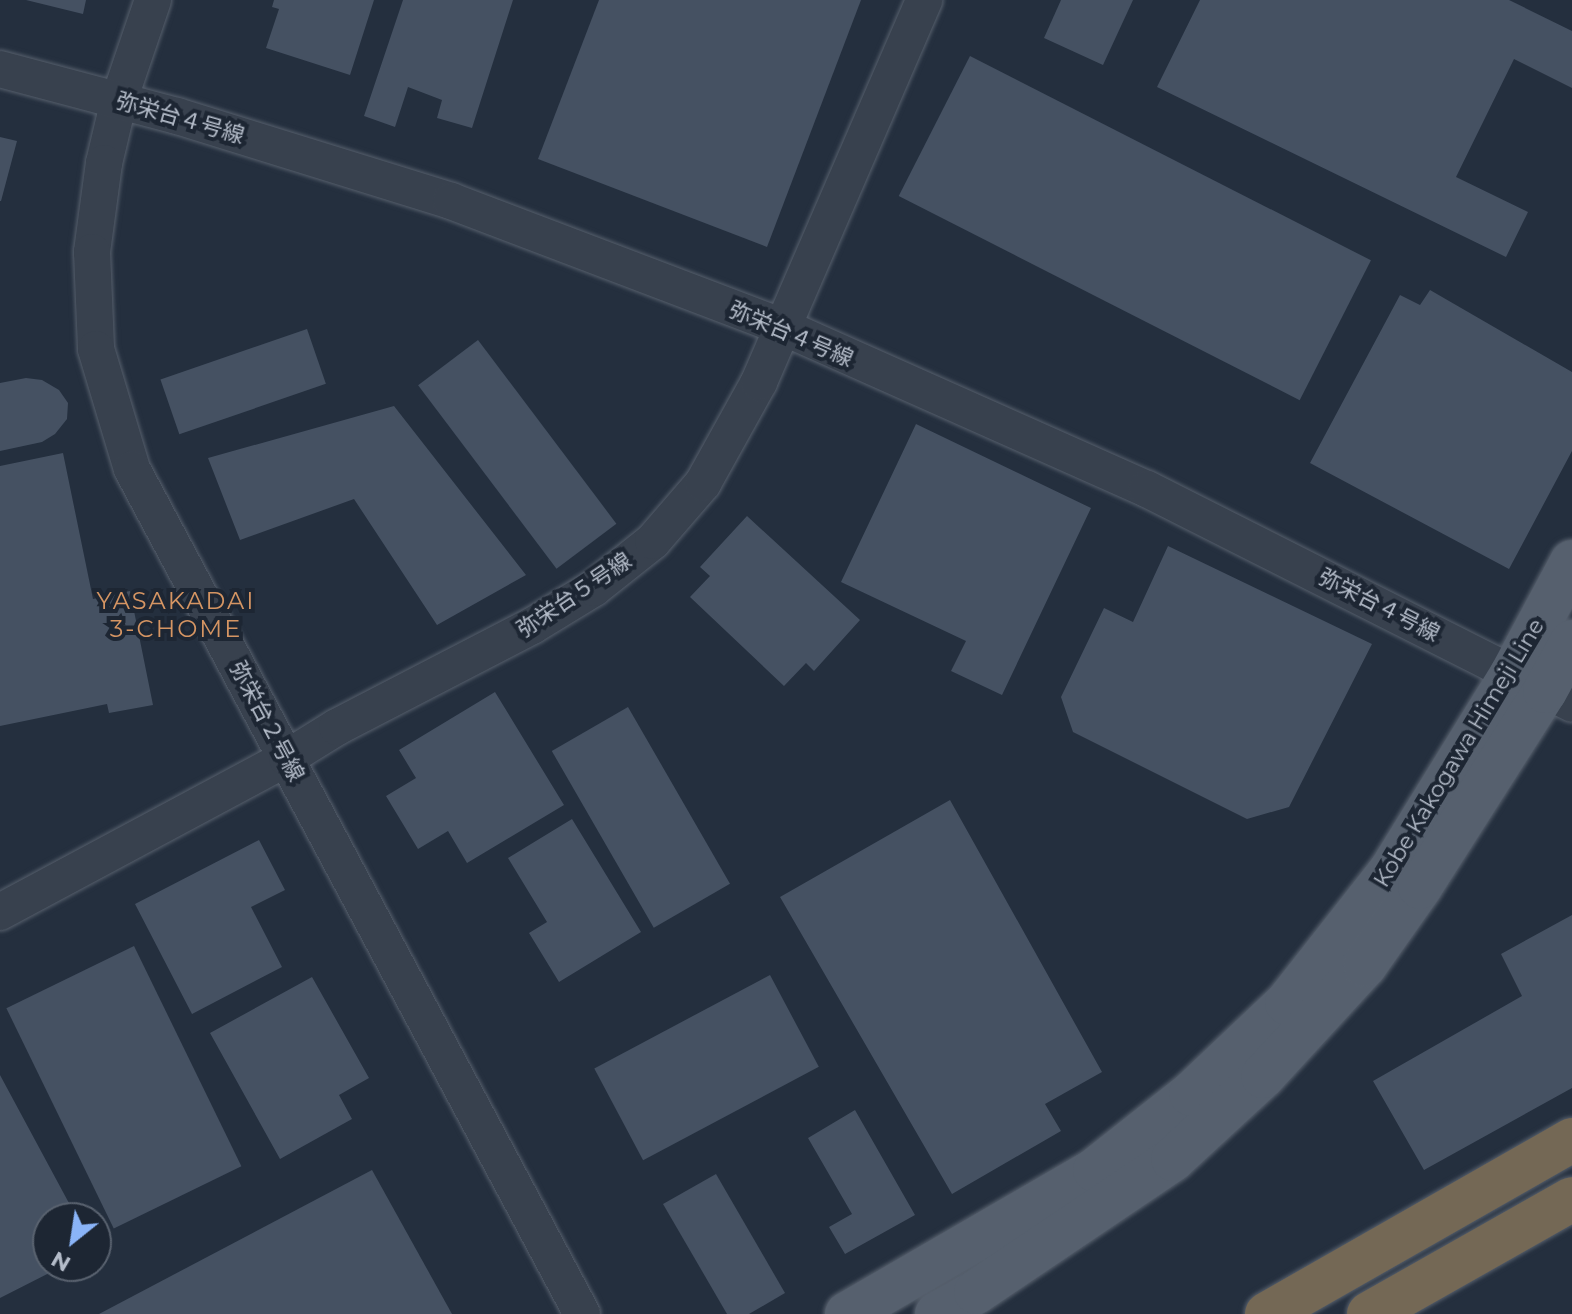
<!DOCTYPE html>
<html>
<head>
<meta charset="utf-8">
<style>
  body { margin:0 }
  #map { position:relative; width:1572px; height:1314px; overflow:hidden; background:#242f3e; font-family:Montserrat,"Noto Sans JP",sans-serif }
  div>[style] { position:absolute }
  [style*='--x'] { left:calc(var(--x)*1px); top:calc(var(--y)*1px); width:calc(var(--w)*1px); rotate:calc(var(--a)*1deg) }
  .building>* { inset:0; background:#455162; transform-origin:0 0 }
  .roads { filter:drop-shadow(0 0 2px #565f6c) drop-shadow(0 0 2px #565f6c) }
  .minor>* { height:36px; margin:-18px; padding:0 18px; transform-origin:18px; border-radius:18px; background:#38414e }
  .major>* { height:44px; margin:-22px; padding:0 22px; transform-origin:22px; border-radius:22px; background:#56606e }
  .highway>* { height:44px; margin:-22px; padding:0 22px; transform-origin:22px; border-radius:22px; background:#746855 }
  span { translate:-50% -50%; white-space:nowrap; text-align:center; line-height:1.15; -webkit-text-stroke:8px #1d2633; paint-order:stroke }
  .street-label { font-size:22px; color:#b4bcc9 }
  .neighbourhood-label { font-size:24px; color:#d59563; letter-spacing:2px }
  .north { position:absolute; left:32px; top:1202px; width:80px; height:80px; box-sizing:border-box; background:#1d2633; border:2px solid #59626f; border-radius:50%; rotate:210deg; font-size:22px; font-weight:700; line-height:32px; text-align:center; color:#b4bcc9 }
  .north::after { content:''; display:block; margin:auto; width:28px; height:36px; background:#8ab4f8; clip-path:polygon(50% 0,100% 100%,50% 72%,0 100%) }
</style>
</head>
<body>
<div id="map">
  <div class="building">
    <div style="clip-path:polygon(26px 0,86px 0,83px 14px)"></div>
    <div style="clip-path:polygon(274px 0,374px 0,350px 75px,266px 48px,279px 9px,272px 7px)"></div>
    <div style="clip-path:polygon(403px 0,513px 0,472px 128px,437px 118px,442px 100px,408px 87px,395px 127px,364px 116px)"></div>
    <div style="clip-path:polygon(599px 0,861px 0,767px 247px,538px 159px)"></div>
    <div style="clip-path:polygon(1061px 0,1133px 0,1103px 65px,1044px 38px)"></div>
    <div style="clip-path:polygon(1200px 0,1509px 0,1572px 31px,1572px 88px,1514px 59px,1456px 177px,1528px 212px,1506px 257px,1157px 87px)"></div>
    <div style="left:970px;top:56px;width:450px;height:157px;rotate:27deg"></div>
    <div style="clip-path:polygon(0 137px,17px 141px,1px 201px,0 201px)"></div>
    <div style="clip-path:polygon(1430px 290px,1572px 372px,1572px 451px,1509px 569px,1310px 463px,1400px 295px,1420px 305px)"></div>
    <div style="left:307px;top:329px;width:58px;height:155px;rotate:71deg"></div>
    <div style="left:478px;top:340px;width:230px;height:75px;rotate:53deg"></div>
    <div style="clip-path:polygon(26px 378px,42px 380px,59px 390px,68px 403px,67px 419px,55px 434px,42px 442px,0 451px,0 383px)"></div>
    <div style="clip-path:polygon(394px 406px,526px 575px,437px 625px,354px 499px,240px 540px,208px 458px)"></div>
    <div style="clip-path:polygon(916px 424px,1091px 508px,1002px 695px,951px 671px,966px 641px,841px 582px)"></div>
    <div style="clip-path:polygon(63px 453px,93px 599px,130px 591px,153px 705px,109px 713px,107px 704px,0 726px,0 466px)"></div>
    <div style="clip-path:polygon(747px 516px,860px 620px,814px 671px,806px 663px,784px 686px,690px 597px,710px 576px,700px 567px)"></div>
    <div style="clip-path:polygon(1168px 546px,1372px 644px,1289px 807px,1247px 819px,1073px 732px,1061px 697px,1104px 608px,1133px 622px)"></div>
    <div style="clip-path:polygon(495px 692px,564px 805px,467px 863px,448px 831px,418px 849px,386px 796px,416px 778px,399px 750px)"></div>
    <div style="left:628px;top:707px;width:204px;height:88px;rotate:60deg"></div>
    <div style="clip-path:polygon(950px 800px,1102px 1072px,1045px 1104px,1061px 1131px,952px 1194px,780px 897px)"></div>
    <div style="clip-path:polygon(572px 819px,641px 932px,559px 982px,529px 933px,547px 922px,508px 858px)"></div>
    <div style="clip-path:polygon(259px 840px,285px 890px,251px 907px,282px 967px,192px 1014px,135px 904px)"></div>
    <div style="clip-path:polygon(1572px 915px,1572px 1088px,1424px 1170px,1373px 1081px,1522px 996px,1501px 954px)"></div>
    <div style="left:134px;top:946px;width:245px;height:142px;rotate:64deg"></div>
    <div style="left:770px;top:975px;width:104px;height:199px;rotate:62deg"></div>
    <div style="clip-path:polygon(312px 977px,369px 1078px,339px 1095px,352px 1119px,280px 1159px,210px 1033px)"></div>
    <div style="clip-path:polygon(0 1075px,77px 1218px,48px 1218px,48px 1266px,63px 1266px,0 1298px)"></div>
    <div style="clip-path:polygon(855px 1110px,915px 1215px,845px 1254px,829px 1227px,852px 1214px,808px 1138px)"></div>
    <div style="clip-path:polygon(372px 1170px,452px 1314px,99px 1314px)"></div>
    <div style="clip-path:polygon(716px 1174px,785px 1293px,749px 1314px,727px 1314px,663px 1204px)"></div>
  </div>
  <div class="roads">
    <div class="minor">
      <div style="--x:153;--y:0;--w:106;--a:108.8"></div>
      <div style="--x:119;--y:100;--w:65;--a:103.4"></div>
      <div style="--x:104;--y:163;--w:90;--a:97.7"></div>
      <div style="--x:92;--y:252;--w:97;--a:87.6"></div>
      <div style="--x:96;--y:349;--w:125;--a:73.3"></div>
      <div style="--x:132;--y:469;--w:957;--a:61.96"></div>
      <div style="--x:0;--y:69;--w:183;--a:14.9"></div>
      <div style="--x:177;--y:116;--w:287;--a:17.2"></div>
      <div style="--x:451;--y:201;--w:357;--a:20.8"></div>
      <div style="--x:785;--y:328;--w:396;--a:24"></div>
      <div style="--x:1147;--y:489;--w:476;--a:26.8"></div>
      <div style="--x:0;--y:912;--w:326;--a:-28.2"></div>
      <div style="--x:287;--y:758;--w:59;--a:-31.8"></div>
      <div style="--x:337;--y:727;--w:220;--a:-27.4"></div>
      <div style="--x:532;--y:626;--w:73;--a:-31.5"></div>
      <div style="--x:594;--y:588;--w:75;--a:-38.5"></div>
      <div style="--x:653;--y:541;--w:77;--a:-49.2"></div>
      <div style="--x:703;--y:483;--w:115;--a:-61"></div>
      <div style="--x:759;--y:382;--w:416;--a:-66.6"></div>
    </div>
    <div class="major">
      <div style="--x:847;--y:1314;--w:287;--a:-30.1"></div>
      <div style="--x:1095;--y:1170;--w:122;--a:-38.4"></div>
      <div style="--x:1191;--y:1094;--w:132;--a:-43.5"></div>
      <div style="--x:1287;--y:1003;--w:170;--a:-51.9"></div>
      <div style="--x:1392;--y:869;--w:229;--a:-58.4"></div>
      <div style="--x:1512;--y:674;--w:127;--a:-61.8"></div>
      <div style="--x:937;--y:1314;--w:45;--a:-29.4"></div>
      <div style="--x:976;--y:1292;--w:238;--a:-34"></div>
      <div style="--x:1173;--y:1159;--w:122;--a:-42.7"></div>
      <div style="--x:1263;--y:1076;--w:151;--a:-47.4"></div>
      <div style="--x:1365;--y:965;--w:95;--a:-54.8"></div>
      <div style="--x:1420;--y:887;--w:232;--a:-57.5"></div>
      <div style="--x:1545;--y:691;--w:56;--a:-61.1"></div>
    </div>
    <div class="highway">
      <div style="--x:1267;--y:1314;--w:351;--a:-29.7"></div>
      <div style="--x:1369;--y:1314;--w:233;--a:-29.5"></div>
    </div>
  </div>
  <div class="street-label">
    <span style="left:180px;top:118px;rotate:16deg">弥栄台４号線</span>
    <span style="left:791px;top:334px;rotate:23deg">弥栄台４号線</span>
    <span style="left:574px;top:595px;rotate:-34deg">弥栄台５号線</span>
    <span style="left:1379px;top:605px;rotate:27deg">弥栄台４号線</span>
    <span style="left:267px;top:721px;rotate:62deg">弥栄台２号線</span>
    <span style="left:1459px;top:753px;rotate:-59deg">Kobe Kakogawa Himeji Line</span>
  </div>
  <div class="neighbourhood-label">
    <span style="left:176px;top:615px">YASAKADAI<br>3-CHOME</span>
  </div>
  <div class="north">N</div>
</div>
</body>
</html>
